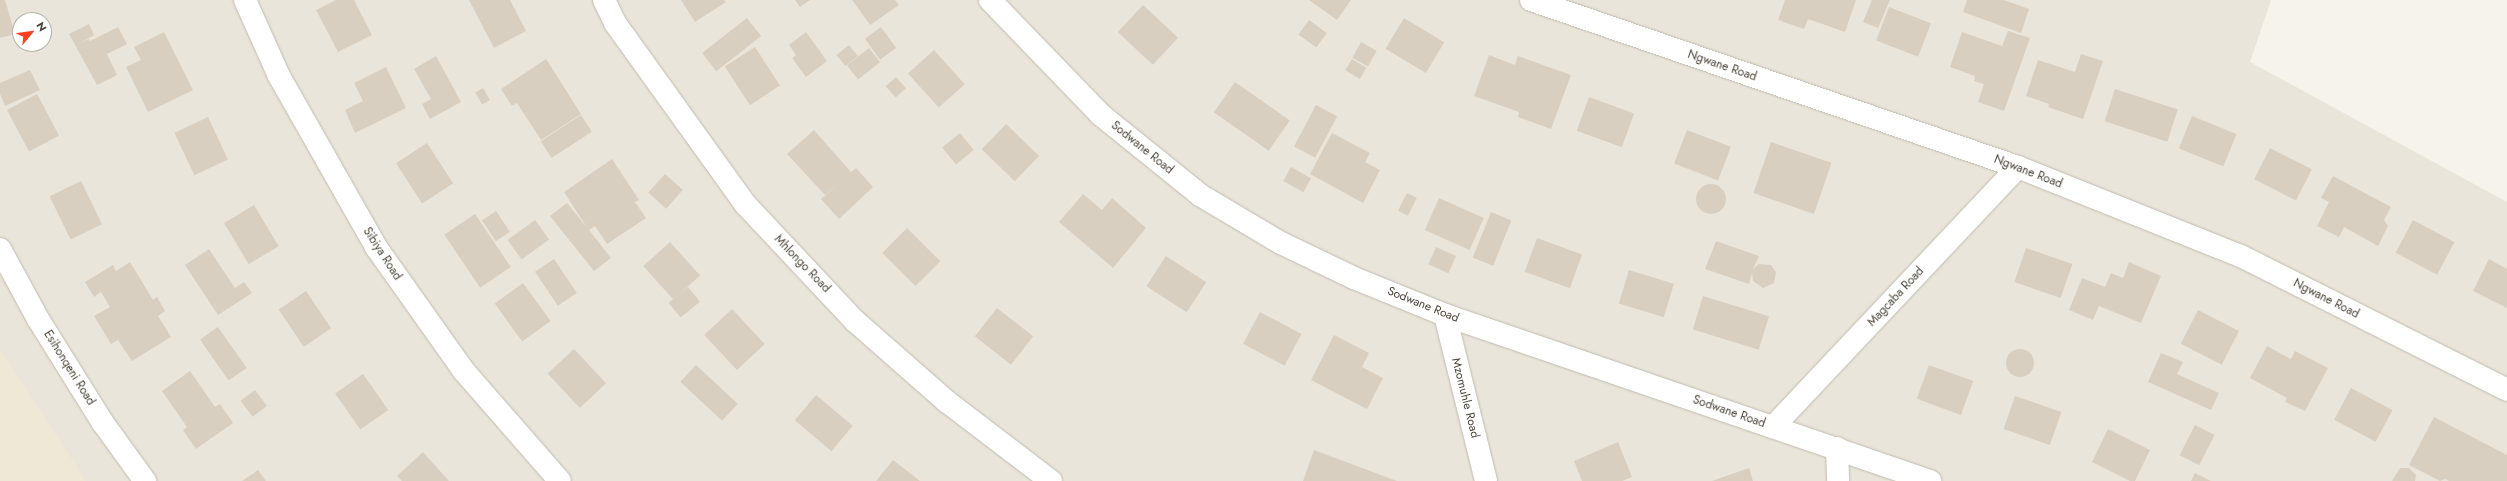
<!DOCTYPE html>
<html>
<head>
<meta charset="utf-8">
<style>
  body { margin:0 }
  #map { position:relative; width:2507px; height:481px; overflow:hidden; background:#f6f3ec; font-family:Jost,sans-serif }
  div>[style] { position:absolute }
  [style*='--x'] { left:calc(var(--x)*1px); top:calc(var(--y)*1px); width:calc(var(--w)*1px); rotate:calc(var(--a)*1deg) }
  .residential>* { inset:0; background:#eae5da }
  .education>* { inset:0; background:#efe8d6 }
  .building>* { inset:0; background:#d8cfc1; transform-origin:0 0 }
  .round { border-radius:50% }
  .roads { filter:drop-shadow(0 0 1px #c2bbae) drop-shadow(0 0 1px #c2bbae) }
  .minor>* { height:22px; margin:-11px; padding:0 11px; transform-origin:11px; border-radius:11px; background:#fff }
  span { translate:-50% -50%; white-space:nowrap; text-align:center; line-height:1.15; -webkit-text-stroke:4px #fff; paint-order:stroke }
  .street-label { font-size:12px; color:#4b4439 }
  .north { position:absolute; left:12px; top:12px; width:40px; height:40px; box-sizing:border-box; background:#fff; border:1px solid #b7b4b0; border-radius:50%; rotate:61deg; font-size:11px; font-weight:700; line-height:16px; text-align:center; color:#4b4439 }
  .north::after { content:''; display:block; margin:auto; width:14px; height:18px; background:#fc3f1d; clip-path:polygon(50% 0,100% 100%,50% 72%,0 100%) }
</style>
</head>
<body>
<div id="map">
  <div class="residential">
    <div style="clip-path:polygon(evenodd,0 0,2271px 0,2250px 62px,2507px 202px,2507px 481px,0 481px,0 0,20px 20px,44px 20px,44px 44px,20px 44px,20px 20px)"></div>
  </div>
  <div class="education">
    <div style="clip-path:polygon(0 350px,86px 481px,0 481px)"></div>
  </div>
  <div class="building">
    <div style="clip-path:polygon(0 0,5px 0,15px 34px,0 38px)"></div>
    <div style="clip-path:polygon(336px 0,354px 0,372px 35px,338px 52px,316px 10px)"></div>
    <div style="clip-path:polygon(469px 0,510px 0,526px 31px,494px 48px)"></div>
    <div style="clip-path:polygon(681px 0,724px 0,726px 2px,695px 22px)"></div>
    <div style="clip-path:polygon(795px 0,810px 0,800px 7px)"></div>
    <div style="clip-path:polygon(852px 0,895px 0,899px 5px,870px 25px)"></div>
    <div style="clip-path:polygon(1309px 0,1351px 0,1337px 20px)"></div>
    <div style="clip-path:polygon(1785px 0,1856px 0,1845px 32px,1808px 19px,1804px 29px,1778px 20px)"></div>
    <div style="clip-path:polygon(1872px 0,1890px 0,1878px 28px,1863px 22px)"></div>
    <div style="clip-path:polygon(1967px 0,2004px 0,2029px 9px,2021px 33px,1963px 12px)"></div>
    <div style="left:1143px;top:5px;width:48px;height:37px;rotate:43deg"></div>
    <div style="left:1889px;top:7px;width:45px;height:36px;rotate:21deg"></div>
    <div style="left:747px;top:18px;width:23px;height:57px;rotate:52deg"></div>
    <div style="left:1404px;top:18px;width:47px;height:36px;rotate:31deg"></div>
    <div style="left:1309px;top:20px;width:22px;height:18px;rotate:36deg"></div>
    <div style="clip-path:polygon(89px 24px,94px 35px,80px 43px,89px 39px,90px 41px,118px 27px,127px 44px,107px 54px,117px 75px,97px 85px,69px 34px)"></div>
    <div style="left:881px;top:27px;width:26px;height:20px;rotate:54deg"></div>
    <div style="clip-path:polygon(2008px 31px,2030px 38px,2004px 111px,1978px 102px,1984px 84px,1974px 81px,1975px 76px,1950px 67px,1962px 32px,2002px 46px)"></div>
    <div style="clip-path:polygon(164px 32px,193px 90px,148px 112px,126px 67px,141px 60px,134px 47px)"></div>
    <div style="clip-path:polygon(806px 32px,827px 61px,806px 77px,792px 58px,796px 55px,789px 45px)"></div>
    <div style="left:1361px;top:42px;width:18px;height:18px;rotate:29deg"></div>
    <div style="left:849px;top:45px;width:14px;height:16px;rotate:51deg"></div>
    <div style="left:755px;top:47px;width:46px;height:36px;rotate:57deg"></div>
    <div style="left:869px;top:48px;width:18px;height:28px;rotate:52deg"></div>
    <div style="left:934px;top:50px;width:46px;height:35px;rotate:48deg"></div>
    <div style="clip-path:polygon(2081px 54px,2103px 61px,2083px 119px,2048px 107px,2049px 104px,2026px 96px,2038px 60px,2075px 72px)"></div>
    <div style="clip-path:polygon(1489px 55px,1515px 65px,1518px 56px,1571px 75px,1551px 129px,1518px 117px,1519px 112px,1474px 96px)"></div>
    <div style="clip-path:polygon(436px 56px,461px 102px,430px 119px,422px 104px,431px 99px,414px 69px)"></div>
    <div style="clip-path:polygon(546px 59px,581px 114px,541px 140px,517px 103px,512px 106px,501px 89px)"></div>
    <div style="left:1352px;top:59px;width:17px;height:13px;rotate:31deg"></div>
    <div style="clip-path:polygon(386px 67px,406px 108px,355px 133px,345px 110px,363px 101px,354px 83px)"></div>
    <div style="clip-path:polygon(30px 70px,40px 90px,5px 106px,0 94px,0 83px)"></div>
    <div style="left:896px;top:77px;width:15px;height:14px;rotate:48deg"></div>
    <div style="left:1235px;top:82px;width:67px;height:37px;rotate:35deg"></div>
    <div style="left:483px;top:88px;width:14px;height:9px;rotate:60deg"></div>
    <div style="left:2115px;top:89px;width:66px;height:34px;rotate:18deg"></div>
    <div style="left:37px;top:94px;width:47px;height:34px;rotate:62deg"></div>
    <div style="left:1589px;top:97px;width:48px;height:36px;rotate:20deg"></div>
    <div style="left:1316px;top:105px;width:24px;height:47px;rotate:28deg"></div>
    <div style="left:581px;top:115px;width:20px;height:48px;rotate:57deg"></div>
    <div style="left:2192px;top:116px;width:48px;height:35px;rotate:22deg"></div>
    <div style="left:208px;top:117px;width:47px;height:37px;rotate:65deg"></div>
    <div style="left:1006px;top:124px;width:46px;height:35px;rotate:44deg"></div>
    <div style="clip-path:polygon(814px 130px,851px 172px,856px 168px,873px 187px,839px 219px,821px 199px,840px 183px,825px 195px,787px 154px)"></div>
    <div style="left:1687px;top:130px;width:47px;height:36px;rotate:21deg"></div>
    <div style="left:960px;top:133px;width:22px;height:23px;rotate:51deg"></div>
    <div style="clip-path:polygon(1332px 133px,1370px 153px,1365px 162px,1380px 170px,1363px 203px,1310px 174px)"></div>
    <div style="left:1771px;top:142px;width:64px;height:54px;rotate:19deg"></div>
    <div style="left:427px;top:143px;width:48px;height:37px;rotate:57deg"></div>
    <div style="left:2270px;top:148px;width:47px;height:35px;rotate:27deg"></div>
    <div style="clip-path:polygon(612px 159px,639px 200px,635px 202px,646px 218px,607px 244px,595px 226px,589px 230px,611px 258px,594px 271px,550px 216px,567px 203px,588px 229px,564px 192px)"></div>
    <div style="left:1291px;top:167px;width:23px;height:16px;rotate:29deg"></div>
    <div style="left:665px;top:174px;width:24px;height:25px;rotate:42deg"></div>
    <div style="clip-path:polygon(2333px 176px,2391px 207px,2384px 220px,2388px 226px,2378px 246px,2344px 227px,2339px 237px,2317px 226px,2329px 202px,2321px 198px)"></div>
    <div style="left:81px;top:181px;width:48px;height:35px;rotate:64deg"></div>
    <div class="round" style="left:1696px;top:184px;width:30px;height:30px"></div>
    <div style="left:1407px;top:193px;width:11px;height:20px;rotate:27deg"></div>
    <div style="clip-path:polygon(1083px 194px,1102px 210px,1112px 198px,1146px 228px,1113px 268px,1059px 222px)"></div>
    <div style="left:1439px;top:198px;width:49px;height:35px;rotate:24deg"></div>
    <div style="left:254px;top:205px;width:48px;height:35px;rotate:59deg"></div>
    <div style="left:496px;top:211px;width:25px;height:17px;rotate:56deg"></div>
    <div style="left:1491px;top:212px;width:22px;height:49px;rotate:22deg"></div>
    <div style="left:475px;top:214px;width:64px;height:37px;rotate:56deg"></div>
    <div style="left:535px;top:220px;width:24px;height:34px;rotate:54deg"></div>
    <div style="left:2413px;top:220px;width:47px;height:37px;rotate:28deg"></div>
    <div style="left:907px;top:228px;width:47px;height:35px;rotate:45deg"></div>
    <div style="left:1537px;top:238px;width:48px;height:36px;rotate:20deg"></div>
    <div style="clip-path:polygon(1716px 241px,1759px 256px,1753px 269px,1759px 264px,1771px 265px,1776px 272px,1774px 283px,1763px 288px,1753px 281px,1752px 273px,1749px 284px,1705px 269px)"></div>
    <div style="left:670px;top:242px;width:45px;height:36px;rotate:48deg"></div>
    <div style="left:1436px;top:247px;width:22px;height:19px;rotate:24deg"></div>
    <div style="left:2026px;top:248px;width:49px;height:36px;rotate:19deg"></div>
    <div style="clip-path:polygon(209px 249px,235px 288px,244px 282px,252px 293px,218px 315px,185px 265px)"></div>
    <div style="left:1166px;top:256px;width:48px;height:36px;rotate:33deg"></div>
    <div style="left:554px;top:259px;width:41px;height:23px;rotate:56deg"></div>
    <div style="clip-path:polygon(2489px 259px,2507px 269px,2507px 308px,2473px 291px)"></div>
    <div style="clip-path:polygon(130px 262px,153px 300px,157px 297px,165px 311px,158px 316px,171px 337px,132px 361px,118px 340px,111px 344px,94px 316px,110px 307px,101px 292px,94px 297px,85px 282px,113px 265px,116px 271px)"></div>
    <div style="clip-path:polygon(2129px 262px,2161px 276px,2141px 323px,2099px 306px,2093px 320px,2069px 310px,2082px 278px,2105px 287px,2111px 273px,2123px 278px)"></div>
    <div style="left:1629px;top:270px;width:47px;height:35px;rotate:17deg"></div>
    <div style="left:523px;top:283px;width:47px;height:35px;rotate:54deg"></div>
    <div style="left:688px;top:287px;width:19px;height:25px;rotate:51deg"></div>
    <div style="left:306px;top:291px;width:45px;height:33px;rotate:56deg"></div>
    <div style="left:1703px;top:296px;width:69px;height:35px;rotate:17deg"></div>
    <div style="left:997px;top:308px;width:46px;height:36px;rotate:38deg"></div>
    <div style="left:732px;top:309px;width:48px;height:38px;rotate:47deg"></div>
    <div style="left:2198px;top:310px;width:46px;height:38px;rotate:27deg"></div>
    <div style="left:1260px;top:312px;width:47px;height:36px;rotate:28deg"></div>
    <div style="left:218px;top:327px;width:50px;height:22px;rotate:55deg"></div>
    <div style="clip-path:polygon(1334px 335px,1369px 353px,1362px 367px,1383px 378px,1367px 409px,1311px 380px)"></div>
    <div style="clip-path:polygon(2267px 346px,2291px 359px,2295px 351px,2328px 368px,2305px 411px,2285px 402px,2287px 398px,2250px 378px)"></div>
    <div class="round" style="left:2006px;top:349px;width:28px;height:28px"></div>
    <div style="left:574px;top:349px;width:47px;height:36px;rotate:47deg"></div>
    <div style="clip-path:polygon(2161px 353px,2183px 362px,2177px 374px,2219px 393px,2211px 410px,2148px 382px)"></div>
    <div style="left:696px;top:365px;width:57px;height:23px;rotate:43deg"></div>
    <div style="left:1929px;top:365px;width:47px;height:36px;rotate:20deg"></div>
    <div style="clip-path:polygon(190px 371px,215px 407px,220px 404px,233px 423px,196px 449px,183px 430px,187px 427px,162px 391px)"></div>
    <div style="left:363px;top:374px;width:44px;height:34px;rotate:55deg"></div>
    <div style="left:2351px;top:388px;width:47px;height:36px;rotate:28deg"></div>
    <div style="left:255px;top:390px;width:20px;height:18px;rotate:53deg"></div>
    <div style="left:816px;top:395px;width:48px;height:33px;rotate:40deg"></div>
    <div style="left:2015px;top:396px;width:49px;height:35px;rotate:19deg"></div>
    <div style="clip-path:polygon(2434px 417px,2507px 455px,2507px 481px,2449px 481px,2445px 479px,2440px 481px,2409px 465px)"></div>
    <div style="left:2195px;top:425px;width:22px;height:34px;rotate:27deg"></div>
    <div style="clip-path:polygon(2108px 429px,2150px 450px,2135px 481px,2130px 481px,2092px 462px)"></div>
    <div style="clip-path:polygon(1618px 442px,1632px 477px,1622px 481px,1582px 481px,1574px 461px)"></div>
    <div style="clip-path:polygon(1314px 450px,1397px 481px,1303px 481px)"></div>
    <div style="clip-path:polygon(423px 452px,449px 481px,402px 481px,397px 476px)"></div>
    <div style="clip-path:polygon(893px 460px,920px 481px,876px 481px)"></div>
    <div style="clip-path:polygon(1749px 468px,1753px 481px,1712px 481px)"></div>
    <div style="clip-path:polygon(2400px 468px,2409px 468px,2416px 475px,2415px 481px,2392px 481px)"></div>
    <div style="clip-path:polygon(258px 470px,266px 481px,242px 481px)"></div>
    <div style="clip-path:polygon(2195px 473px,2211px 481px,2191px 481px)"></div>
  </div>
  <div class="roads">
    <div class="minor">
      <div style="--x:245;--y:0;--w:83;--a:65.9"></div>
      <div style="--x:279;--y:76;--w:197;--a:60.4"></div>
      <div style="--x:376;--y:247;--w:151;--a:54.7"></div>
      <div style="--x:463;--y:370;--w:147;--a:48.9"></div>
      <div style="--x:604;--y:0;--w:25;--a:64"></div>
      <div style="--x:615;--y:23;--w:224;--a:54.3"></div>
      <div style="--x:746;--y:205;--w:159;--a:46.8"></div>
      <div style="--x:855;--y:321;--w:121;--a:41.3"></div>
      <div style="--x:946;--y:401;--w:132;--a:37.3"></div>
      <div style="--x:990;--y:0;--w:160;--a:46"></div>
      <div style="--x:1101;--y:115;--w:127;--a:38.9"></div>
      <div style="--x:1200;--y:195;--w:94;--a:30.7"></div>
      <div style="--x:1281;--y:243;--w:81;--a:25.6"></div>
      <div style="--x:1354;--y:278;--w:98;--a:22.1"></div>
      <div style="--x:1445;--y:315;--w:513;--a:18.89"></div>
      <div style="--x:1531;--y:0;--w:515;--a:18.93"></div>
      <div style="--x:2018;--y:167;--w:240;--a:21.8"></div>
      <div style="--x:2241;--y:256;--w:298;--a:26.7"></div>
      <div style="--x:0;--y:249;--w:80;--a:61.5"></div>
      <div style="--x:38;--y:319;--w:123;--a:58"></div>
      <div style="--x:103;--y:423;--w:72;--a:54.1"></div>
      <div style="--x:1445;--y:315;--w:171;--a:76.1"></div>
      <div style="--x:1773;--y:427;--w:357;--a:-46.7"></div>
      <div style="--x:1837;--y:448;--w:33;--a:88"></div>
    </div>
  </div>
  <div class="street-label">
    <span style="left:1722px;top:66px;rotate:19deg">Ngwane Road</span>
    <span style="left:1142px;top:148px;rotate:39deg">Sodwane Road</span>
    <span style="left:2028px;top:172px;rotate:21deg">Ngwane Road</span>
    <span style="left:382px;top:254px;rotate:57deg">Sibiya Road</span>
    <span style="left:802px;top:264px;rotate:46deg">Mhlongo Road</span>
    <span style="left:1896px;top:297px;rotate:-47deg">Magcaba Road</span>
    <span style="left:2326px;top:299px;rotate:27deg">Ngwane Road</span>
    <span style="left:1423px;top:305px;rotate:22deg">Sodwane Road</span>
    <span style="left:69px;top:368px;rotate:58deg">Esihonqeni Road</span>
    <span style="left:1465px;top:398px;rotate:76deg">Mzomuhle Road</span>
    <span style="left:1729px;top:412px;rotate:19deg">Sodwane Road</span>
  </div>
  <div class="north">N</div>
</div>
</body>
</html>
